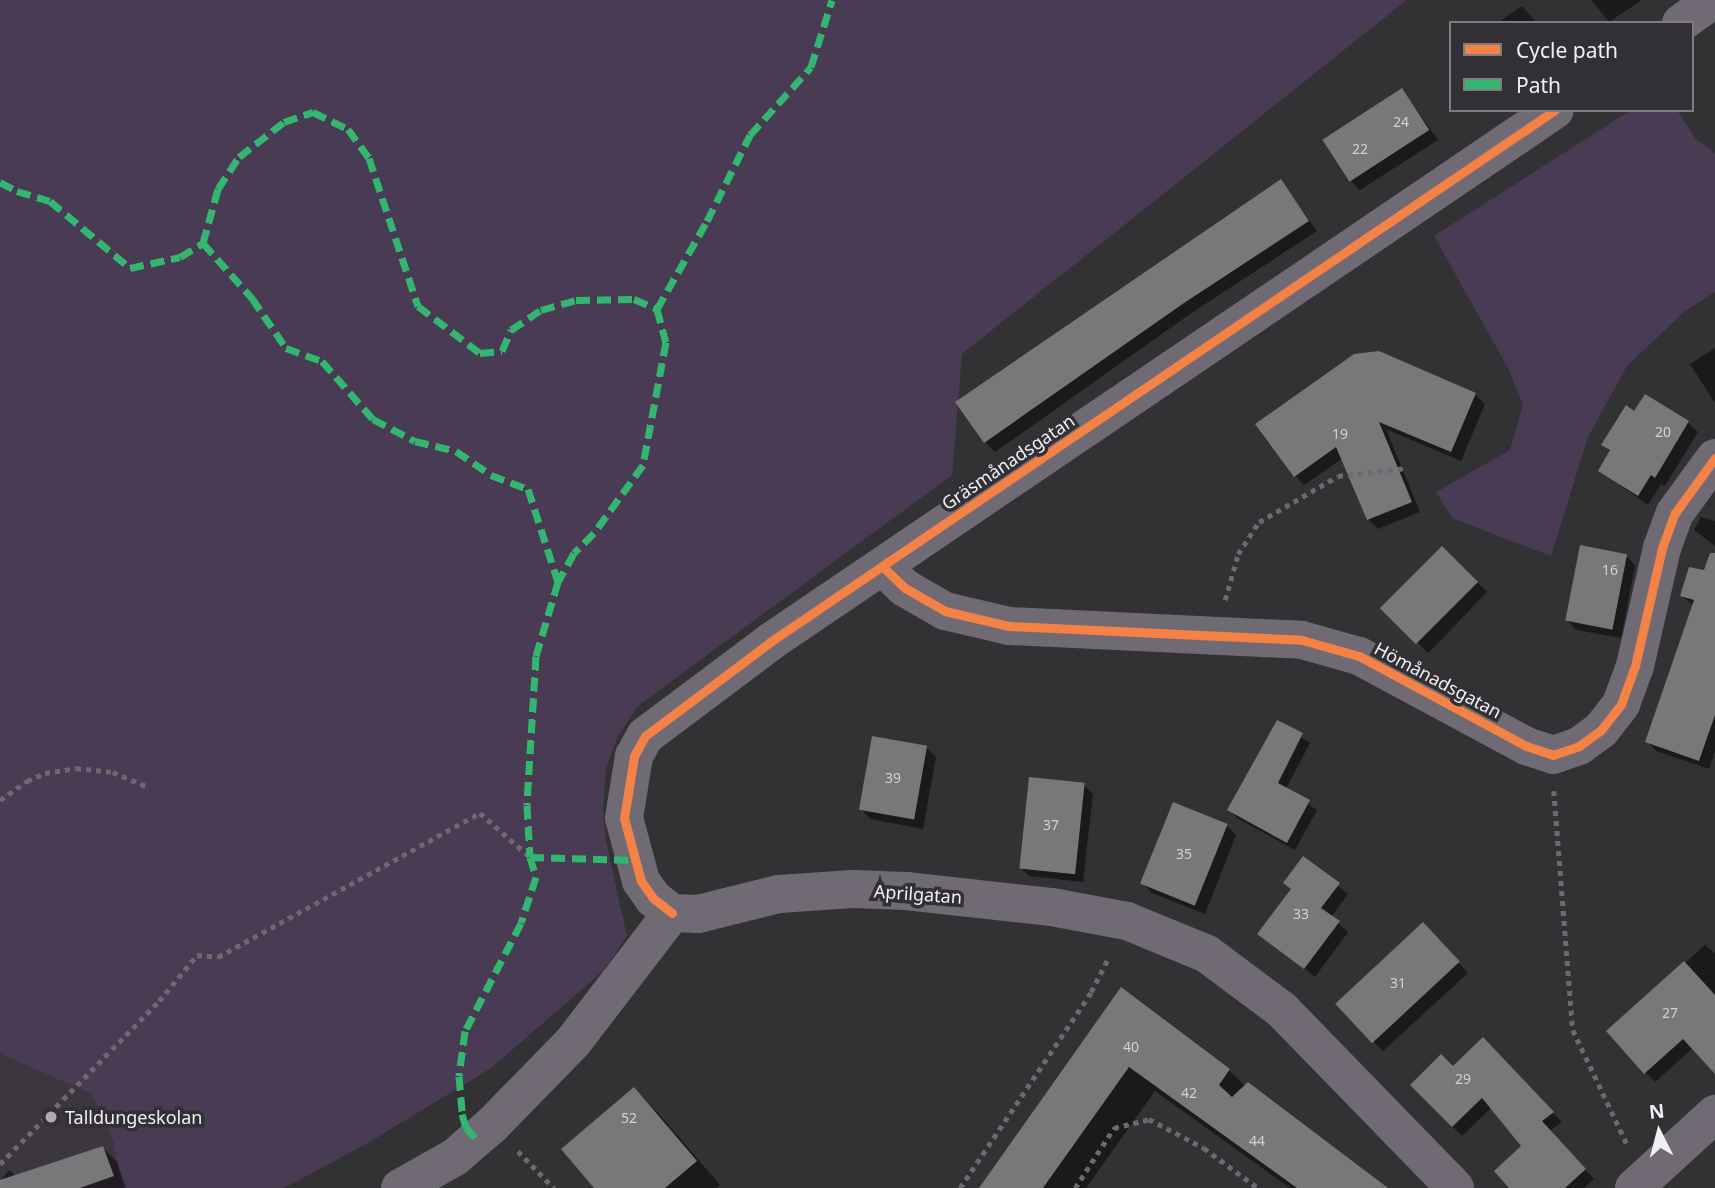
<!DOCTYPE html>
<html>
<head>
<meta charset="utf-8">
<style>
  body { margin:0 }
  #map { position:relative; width:1715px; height:1188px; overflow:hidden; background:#323133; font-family:"Noto Sans",sans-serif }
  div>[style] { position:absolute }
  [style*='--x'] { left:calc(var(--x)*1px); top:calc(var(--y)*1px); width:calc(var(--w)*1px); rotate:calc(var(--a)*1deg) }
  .built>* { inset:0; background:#3c363f }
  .green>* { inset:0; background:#4a3b55 }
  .shadow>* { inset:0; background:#0007; transform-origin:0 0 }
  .building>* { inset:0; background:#787779; transform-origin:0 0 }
  .path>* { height:4.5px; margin-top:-2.25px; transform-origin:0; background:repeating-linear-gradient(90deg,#6e6970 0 5px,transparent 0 10px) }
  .minor>* { height:38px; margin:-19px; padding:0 19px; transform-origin:19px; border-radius:19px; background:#706a74 }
  .quiet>* { height:7px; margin-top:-3.5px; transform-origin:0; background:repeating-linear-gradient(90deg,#33b770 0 14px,transparent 0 21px) }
  .cycleway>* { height:9px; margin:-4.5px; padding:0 4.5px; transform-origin:4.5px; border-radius:4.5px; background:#f48246 }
  .dots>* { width:19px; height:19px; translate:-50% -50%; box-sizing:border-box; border:4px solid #323034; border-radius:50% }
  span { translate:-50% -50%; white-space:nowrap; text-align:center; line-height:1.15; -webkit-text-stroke:7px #323034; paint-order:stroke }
  .number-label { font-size:14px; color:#d2d1d4 }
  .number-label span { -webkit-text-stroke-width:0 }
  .street-label { font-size:18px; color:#f0eff2 }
  .poi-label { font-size:18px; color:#f0eff2 }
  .left { translate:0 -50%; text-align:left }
  .legend { position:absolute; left:1449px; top:21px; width:245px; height:91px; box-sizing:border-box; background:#323034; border:2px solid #7e7c80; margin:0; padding:9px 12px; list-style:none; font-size:21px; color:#f0eff2 }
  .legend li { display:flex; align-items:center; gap:14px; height:35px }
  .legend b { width:35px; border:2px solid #7e7c80 }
  .north { position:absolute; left:1624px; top:1097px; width:70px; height:70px; -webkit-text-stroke:5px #323034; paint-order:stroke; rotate:354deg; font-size:19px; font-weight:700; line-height:28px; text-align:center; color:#f0eff2 }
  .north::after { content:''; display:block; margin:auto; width:24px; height:32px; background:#f0eff2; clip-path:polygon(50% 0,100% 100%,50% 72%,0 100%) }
</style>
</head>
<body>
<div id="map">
  <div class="built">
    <div style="clip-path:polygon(0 1054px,92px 1094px,113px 1140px,122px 1188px,0 1188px)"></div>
  </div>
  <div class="green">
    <div style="clip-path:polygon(0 0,1407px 0,962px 354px,952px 475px,638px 706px,618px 736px,606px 768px,603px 809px,606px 841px,627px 936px,603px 971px,490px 1069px,366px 1144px,284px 1188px,122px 1188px,113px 1140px,92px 1094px,0 1054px)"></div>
    <div style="clip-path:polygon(1631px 110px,1677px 110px,1696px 139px,1715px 153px,1715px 292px,1684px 312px,1627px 366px,1588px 437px,1551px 556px,1452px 518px,1436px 492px,1510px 450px,1523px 405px,1509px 370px,1434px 236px)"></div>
  </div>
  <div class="shadow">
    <div style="clip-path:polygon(1591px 0,1642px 0,1609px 22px)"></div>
    <div style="clip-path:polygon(1522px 6px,1537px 23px,1497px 23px)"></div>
    <div style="clip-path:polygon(1402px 90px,1438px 140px,1360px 190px,1351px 181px)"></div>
    <div style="clip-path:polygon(1281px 181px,1317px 231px,1193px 312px,995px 452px,985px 442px)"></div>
    <div style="clip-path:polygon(1715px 348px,1715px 403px,1690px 364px)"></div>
    <div style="clip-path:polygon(1354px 356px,1475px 394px,1485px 404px,1461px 461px,1386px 429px,1420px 512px,1378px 529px,1368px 519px,1343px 458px,1304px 485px,1295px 475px)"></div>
    <div style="clip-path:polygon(1645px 397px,1688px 423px,1698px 432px,1665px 486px,1661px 484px,1648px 505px,1600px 471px,1611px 452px,1603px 445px,1635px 413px)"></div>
    <div style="clip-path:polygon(1701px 517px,1715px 521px,1715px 546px,1694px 530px)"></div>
    <div style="left:1442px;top:548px;width:63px;height:85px;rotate:44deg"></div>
    <div style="clip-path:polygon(1626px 556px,1635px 565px,1621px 638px,1576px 630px,1567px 620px)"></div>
    <div style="clip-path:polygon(1715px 574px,1715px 751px,1709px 769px,1656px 751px,1647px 741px,1694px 606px,1682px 596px)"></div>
    <div style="clip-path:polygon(1278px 722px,1310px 743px,1286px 789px,1317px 810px,1295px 850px,1237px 818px,1229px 810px)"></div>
    <div style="clip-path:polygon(926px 747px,936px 757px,923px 829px,870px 819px,861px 809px)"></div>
    <div style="clip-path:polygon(1084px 785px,1093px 794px,1083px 882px,1029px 876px,1020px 867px)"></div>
    <div style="clip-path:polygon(1227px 826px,1236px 835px,1205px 914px,1152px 893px,1143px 883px)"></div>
    <div style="clip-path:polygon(1303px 858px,1348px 894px,1331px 917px,1348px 932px,1315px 977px,1260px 934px,1293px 890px)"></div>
    <div style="clip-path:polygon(1432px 934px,1468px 973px,1383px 1051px,1373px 1041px)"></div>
    <div style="clip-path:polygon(1705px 945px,1715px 953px,1715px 1072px,1693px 1048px,1655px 1082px,1608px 1031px)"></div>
    <div style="clip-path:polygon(1122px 989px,1229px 1070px,1246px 1087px,1380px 1188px,1290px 1188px,1155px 1091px,1086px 1188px,982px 1188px)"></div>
    <div style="clip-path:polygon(1483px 1040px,1562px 1122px,1550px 1131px,1594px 1179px,1584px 1188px,1512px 1188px,1523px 1146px,1491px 1108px,1462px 1136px,1412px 1085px,1453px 1069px)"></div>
    <div style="clip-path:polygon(634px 1089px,658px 1113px,720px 1185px,716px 1188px,597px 1188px)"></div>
    <div style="clip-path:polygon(103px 1148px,117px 1162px,126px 1188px,0 1188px,0 1181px,9px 1170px,28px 1186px)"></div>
  </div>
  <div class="building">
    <div style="left:1402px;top:88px;width:50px;height:95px;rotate:57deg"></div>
    <div style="clip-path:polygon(1281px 179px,1309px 221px,1184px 303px,984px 443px,955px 402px)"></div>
    <div style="clip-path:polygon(1379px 351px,1476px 393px,1451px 452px,1379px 422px,1412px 502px,1367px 520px,1336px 447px,1294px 477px,1255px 424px,1354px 354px)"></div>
    <div style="clip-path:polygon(1645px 394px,1689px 421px,1655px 478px,1651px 475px,1638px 496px,1598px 471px,1610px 450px,1601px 445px,1626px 405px,1634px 411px)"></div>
    <div style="left:1580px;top:545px;width:48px;height:77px;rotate:11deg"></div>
    <div style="left:1442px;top:546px;width:51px;height:88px;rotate:45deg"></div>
    <div style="clip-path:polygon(1710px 553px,1715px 553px,1715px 715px,1699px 761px,1645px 742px,1694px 600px,1680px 596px,1689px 567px,1704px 570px)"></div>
    <div style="clip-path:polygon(1277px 720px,1303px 733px,1278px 783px,1310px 800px,1287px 843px,1227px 810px)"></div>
    <div style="left:872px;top:736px;width:56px;height:75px;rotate:10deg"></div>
    <div style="left:1029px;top:777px;width:56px;height:92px;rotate:6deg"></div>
    <div style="left:1173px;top:802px;width:59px;height:88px;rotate:22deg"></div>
    <div style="clip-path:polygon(1303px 856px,1340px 883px,1321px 908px,1340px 921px,1304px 969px,1257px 934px,1291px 889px,1283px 883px)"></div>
    <div style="left:1423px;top:922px;width:54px;height:120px;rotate:47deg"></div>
    <div style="clip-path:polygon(1684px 961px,1715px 995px,1715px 1074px,1683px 1039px,1644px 1074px,1606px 1031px)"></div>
    <div style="clip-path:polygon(1121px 987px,1230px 1069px,1219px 1085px,1232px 1097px,1248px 1082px,1388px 1188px,1297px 1188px,1129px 1067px,1043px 1188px,979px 1188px)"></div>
    <div style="clip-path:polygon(1483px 1037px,1554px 1112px,1542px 1121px,1586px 1169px,1565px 1188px,1509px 1188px,1494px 1171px,1521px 1146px,1482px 1098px,1452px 1127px,1410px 1085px,1441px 1054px,1453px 1066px)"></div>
    <div style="clip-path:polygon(634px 1087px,697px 1161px,665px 1188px,594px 1188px,561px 1149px)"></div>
    <div style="clip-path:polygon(103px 1146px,114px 1176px,80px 1188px,0 1188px,0 1180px)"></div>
  </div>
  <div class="path">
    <div style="--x:1225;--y:600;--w:48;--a:-74.2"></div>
    <div style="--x:1238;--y:554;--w:38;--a:-57"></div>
    <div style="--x:1259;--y:522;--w:91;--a:-30.2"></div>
    <div style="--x:1338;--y:476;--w:68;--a:-6.7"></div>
    <div style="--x:1554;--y:791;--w:240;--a:85.5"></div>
    <div style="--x:1573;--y:1030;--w:126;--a:64.7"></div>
    <div style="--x:0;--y:800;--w:33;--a:-35"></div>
    <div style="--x:27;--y:781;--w:20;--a:-24"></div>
    <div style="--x:45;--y:773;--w:31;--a:-9"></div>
    <div style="--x:76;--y:768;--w:37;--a:6"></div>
    <div style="--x:113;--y:772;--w:38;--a:23"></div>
    <div style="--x:518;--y:1151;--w:52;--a:45.8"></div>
    <div style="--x:0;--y:1164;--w:228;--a:-45.7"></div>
    <div style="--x:159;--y:1001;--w:60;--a:-50.4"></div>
    <div style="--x:197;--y:955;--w:21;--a:5"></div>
    <div style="--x:218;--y:957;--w:299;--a:-28.8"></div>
    <div style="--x:480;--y:813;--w:67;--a:41.3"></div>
    <div style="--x:960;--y:1188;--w:236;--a:-56.2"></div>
    <div style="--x:1091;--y:992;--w:39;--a:-63"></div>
    <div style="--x:1075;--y:1188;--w:72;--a:-57"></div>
    <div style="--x:1114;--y:1128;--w:36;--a:-14"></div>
    <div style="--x:1149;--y:1119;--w:62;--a:27.8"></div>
    <div style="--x:1204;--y:1148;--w:67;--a:36.5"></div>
  </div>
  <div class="minor">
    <div style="--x:1681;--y:23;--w:39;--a:-36"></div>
    <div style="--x:883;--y:567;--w:30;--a:44"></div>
    <div style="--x:905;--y:588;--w:46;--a:29.9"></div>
    <div style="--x:945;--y:611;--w:66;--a:13.2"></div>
    <div style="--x:1009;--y:626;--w:293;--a:2.7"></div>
    <div style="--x:1302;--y:640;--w:59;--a:15.7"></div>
    <div style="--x:1359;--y:656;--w:190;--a:28.3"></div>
    <div style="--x:1526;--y:746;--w:28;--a:18"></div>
    <div style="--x:1553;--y:755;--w:28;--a:-19"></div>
    <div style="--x:1579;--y:746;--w:27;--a:-36"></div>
    <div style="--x:1601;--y:730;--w:33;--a:-52"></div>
    <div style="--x:1621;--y:704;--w:40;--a:-69.8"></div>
    <div style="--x:1635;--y:666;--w:121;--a:-77.1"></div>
    <div style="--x:1662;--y:548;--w:37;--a:-70"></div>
    <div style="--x:1675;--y:513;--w:68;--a:-54"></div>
    <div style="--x:672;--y:913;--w:24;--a:-142"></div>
    <div style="--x:653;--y:898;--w:21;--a:-125"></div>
    <div style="--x:641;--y:881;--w:65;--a:-105.1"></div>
    <div style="--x:624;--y:818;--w:63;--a:-80.8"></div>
    <div style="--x:634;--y:756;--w:23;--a:-61"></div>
    <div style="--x:645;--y:736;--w:156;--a:-36.9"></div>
    <div style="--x:770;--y:642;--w:948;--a:-34.13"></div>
    <div style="--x:672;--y:913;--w:26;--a:2"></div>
    <div style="--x:698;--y:914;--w:83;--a:-13.9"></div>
    <div style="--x:779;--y:894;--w:74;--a:-3.9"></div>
    <div style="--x:853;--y:889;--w:53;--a:2.2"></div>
    <div style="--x:906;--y:891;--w:147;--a:6.3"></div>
    <div style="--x:1052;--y:907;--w:76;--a:10.6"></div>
    <div style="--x:1127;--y:921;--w:87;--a:22.4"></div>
    <div style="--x:1207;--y:954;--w:94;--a:36.7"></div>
    <div style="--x:1282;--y:1010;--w:248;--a:45.8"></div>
    <div style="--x:400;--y:1188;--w:63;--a:-29.4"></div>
    <div style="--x:455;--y:1157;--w:49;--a:-40.9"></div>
    <div style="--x:492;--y:1125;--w:116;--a:-45.7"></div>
    <div style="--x:573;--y:1042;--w:163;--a:-52.5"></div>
    <div style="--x:1634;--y:1188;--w:110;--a:-42.4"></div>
  </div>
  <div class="quiet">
    <div style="--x:0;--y:182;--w:19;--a:28"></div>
    <div style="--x:17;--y:191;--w:34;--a:17"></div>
    <div style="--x:50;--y:201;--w:104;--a:39.9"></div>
    <div style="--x:130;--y:268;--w:51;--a:-12.4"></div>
    <div style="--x:180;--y:257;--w:27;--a:-31"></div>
    <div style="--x:203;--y:243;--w:56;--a:-74.5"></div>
    <div style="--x:218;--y:189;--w:38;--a:-57"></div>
    <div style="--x:239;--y:157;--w:57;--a:-37.9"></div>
    <div style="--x:284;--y:122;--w:31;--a:-19"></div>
    <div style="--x:313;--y:112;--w:39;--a:26"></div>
    <div style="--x:348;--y:129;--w:36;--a:54"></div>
    <div style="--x:369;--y:158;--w:156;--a:71.7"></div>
    <div style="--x:418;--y:306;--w:78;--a:37.2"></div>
    <div style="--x:480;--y:353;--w:22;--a:-5"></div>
    <div style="--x:502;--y:351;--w:23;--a:-67"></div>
    <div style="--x:511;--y:330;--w:36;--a:-34"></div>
    <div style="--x:541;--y:310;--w:36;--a:-16"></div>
    <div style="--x:576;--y:300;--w:58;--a:-1"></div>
    <div style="--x:634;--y:299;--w:25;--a:23"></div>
    <div style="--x:657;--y:309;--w:34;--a:75"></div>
    <div style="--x:666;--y:342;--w:125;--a:100.6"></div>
    <div style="--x:643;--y:465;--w:84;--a:125.8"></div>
    <div style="--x:594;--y:533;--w:28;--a:135"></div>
    <div style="--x:574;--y:553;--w:33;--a:119"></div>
    <div style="--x:558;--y:582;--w:77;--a:106.6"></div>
    <div style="--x:536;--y:656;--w:149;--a:93.5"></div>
    <div style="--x:527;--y:805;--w:52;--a:86.7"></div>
    <div style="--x:530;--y:857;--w:21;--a:73"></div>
    <div style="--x:536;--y:877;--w:48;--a:108.1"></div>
    <div style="--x:521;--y:923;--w:122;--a:117.4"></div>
    <div style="--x:465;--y:1031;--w:45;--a:97.6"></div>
    <div style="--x:459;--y:1076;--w:38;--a:85"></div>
    <div style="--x:462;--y:1114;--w:14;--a:73"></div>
    <div style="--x:466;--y:1127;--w:16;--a:50"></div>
    <div style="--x:203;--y:243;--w:74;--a:48.3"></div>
    <div style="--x:252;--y:298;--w:60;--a:55.8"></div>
    <div style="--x:286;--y:348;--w:38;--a:20"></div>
    <div style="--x:322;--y:361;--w:77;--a:48.7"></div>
    <div style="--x:373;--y:419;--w:47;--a:27.6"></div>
    <div style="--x:415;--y:441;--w:42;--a:13.7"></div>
    <div style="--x:456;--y:451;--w:42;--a:34.4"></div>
    <div style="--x:491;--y:475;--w:40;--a:21"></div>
    <div style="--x:528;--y:489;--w:98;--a:72.1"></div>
    <div style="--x:657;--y:309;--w:101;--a:-60.4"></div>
    <div style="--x:707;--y:221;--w:96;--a:-63.4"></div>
    <div style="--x:750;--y:135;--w:91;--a:-48.1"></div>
    <div style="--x:811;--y:67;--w:70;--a:-72.6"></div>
    <div style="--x:530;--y:857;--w:104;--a:1.7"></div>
  </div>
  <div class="cycleway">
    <div style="--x:883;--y:567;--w:30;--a:44"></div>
    <div style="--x:905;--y:588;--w:46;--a:29.9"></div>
    <div style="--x:945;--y:611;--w:66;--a:13.2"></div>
    <div style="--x:1009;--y:626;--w:293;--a:2.7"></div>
    <div style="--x:1302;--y:640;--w:59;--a:15.7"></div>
    <div style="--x:1359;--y:656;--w:190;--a:28.3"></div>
    <div style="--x:1526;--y:746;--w:28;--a:18"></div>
    <div style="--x:1553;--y:755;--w:28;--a:-19"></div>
    <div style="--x:1579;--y:746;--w:27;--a:-36"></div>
    <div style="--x:1601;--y:730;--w:33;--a:-52"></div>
    <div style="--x:1621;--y:704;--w:40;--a:-69.8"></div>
    <div style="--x:1635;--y:666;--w:121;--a:-77.1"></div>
    <div style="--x:1662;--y:548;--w:37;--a:-70"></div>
    <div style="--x:1675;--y:513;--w:68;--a:-54"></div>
    <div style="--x:672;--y:913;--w:24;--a:-142"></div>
    <div style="--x:653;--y:898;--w:21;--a:-125"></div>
    <div style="--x:641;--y:881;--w:65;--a:-105.1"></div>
    <div style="--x:624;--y:818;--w:63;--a:-80.8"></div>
    <div style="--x:634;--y:756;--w:23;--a:-61"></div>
    <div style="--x:645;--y:736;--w:156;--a:-36.9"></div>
    <div style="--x:770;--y:642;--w:948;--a:-34.13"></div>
  </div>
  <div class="dots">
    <div style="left:51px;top:1117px;background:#aeacaf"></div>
  </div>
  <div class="number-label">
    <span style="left:1401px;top:122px">24</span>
    <span style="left:1360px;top:149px">22</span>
    <span style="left:1663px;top:432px">20</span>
    <span style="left:1340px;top:434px">19</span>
    <span style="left:1610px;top:570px">16</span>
    <span style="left:893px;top:778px">39</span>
    <span style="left:1051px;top:825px">37</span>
    <span style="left:1184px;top:854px">35</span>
    <span style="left:1301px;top:914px">33</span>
    <span style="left:1398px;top:983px">31</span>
    <span style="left:1670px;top:1013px">27</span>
    <span style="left:1131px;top:1047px">40</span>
    <span style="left:1463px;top:1079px">29</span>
    <span style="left:1189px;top:1093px">42</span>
    <span style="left:629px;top:1118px">52</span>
    <span style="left:1257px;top:1141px">44</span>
  </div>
  <div class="street-label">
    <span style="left:1008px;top:462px;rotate:-34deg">Gräsmånadsgatan</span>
    <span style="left:1438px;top:680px;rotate:28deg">Hömånadsgatan</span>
    <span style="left:918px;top:894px;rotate:4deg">Aprilgatan</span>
  </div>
  <div class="poi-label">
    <span class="left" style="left:65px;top:1117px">Talldungeskolan</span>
  </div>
  <ul class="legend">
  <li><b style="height:9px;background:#f48246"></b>Cycle path</li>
  <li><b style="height:9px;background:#33b770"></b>Path</li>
  </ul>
  <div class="north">N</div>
</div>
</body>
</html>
